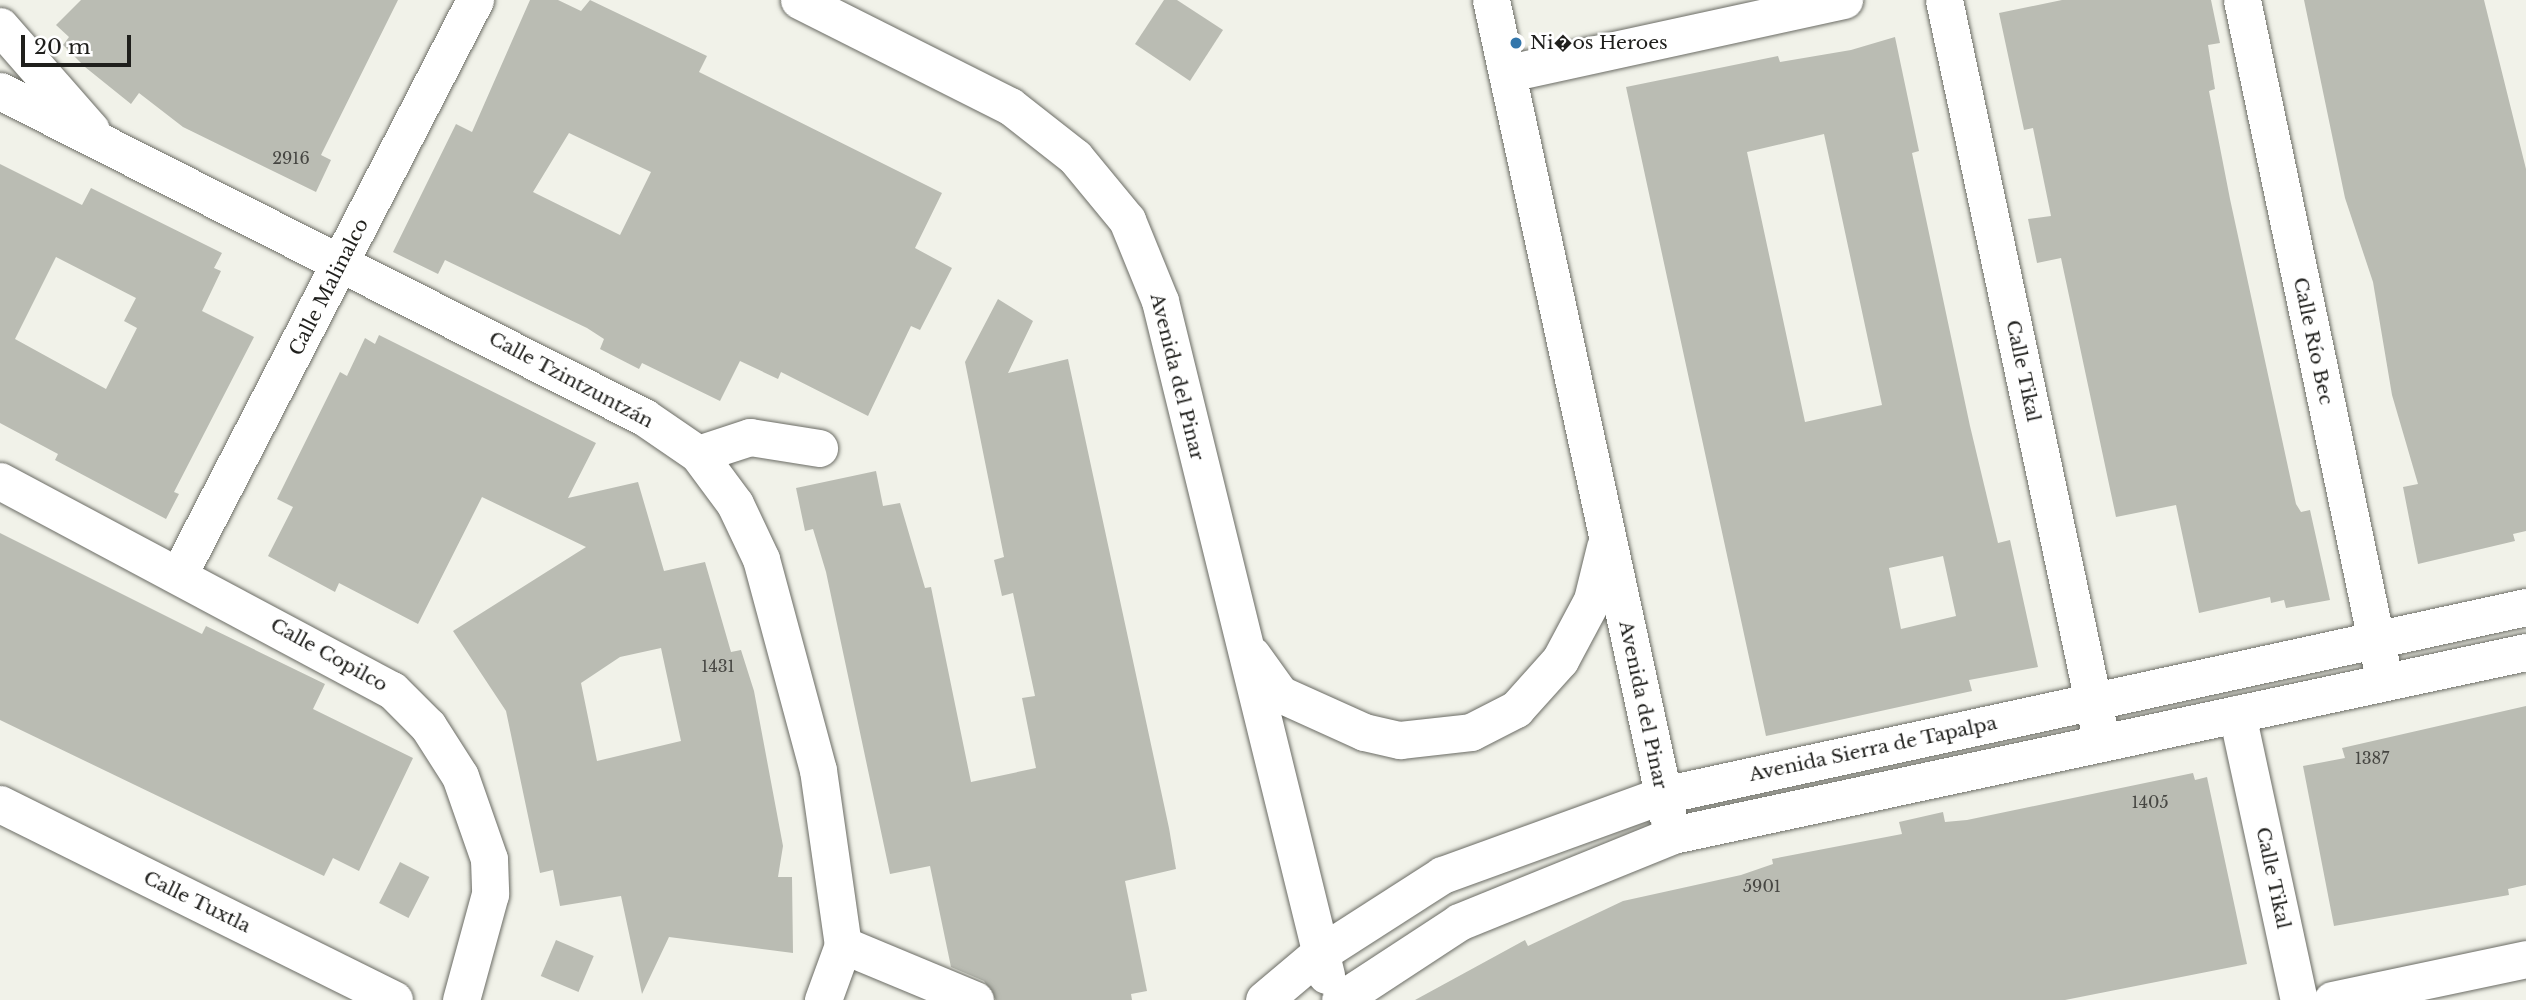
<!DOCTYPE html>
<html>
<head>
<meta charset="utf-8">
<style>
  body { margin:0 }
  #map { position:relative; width:2526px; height:1000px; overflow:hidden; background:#f1f2e9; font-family:"Libre Baskerville",serif }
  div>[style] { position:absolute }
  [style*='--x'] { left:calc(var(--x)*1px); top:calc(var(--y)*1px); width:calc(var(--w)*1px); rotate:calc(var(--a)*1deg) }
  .building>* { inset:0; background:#babcb3; transform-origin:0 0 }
  .roads { filter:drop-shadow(0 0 2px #6b6c65) drop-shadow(0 0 2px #6b6c65) }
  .minor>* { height:37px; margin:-18.5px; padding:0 18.5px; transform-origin:18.5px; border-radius:18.5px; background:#fff }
  .dots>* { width:19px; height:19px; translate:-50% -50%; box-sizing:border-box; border:4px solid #fff; border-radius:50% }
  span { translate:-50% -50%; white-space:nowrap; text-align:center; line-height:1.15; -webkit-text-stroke:5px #fff; paint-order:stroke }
  .number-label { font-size:16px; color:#464642 }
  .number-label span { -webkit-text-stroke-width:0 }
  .poi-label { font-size:19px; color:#1f1f1c }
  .left { translate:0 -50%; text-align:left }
  .street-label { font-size:19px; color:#1f1f1c }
  .scale { position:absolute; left:21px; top:35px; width:110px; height:32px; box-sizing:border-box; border:4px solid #1f1f1c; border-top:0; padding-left:9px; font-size:21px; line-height:24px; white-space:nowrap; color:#1f1f1c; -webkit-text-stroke:5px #fff; paint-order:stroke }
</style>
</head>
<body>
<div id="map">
  <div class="building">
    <div style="clip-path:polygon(81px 0,398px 0,321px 155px,331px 160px,316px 192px,183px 127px,139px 93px,131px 104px,85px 67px,63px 45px,69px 37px,56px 25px)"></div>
    <div style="clip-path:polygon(evenodd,530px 0,558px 0,581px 11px,590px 0,707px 56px,699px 72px,942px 193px,915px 248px,952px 268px,920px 330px,911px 326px,868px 416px,781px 372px,778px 379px,740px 361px,720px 401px,642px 363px,639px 369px,600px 349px,604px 339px,587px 328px,445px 260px,438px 274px,393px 252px,456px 124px,472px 132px,530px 0,569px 133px,651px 172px,620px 235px,533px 192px,569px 133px)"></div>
    <div style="clip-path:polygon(1164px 0,1177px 0,1223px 30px,1190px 81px,1135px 44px)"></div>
    <div style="clip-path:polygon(2062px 0,2211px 0,2220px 43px,2208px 45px,2215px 89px,2209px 91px,2230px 199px,2296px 504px,2301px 512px,2310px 510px,2330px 600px,2286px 608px,2284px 600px,2271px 603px,2270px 597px,2199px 613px,2176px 505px,2116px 517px,2061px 258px,2037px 263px,2028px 219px,2051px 216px,2033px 128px,2024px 130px,1999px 13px)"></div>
    <div style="clip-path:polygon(2304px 0,2484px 0,2526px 169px,2526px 531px,2513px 534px,2515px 541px,2418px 564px,2403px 487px,2418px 484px,2392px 395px,2373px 282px,2345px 198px)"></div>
    <div style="clip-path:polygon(evenodd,1895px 37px,1919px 151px,1912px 153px,1970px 426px,1998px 543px,2010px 540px,2038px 667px,1969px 680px,1972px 691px,1766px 736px,1626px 87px,1778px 56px,1780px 62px,1851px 50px,1895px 37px,1824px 134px,1882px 405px,1805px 422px,1747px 152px,1824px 134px,1895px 37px,1943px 556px,1956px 616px,1901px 629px,1889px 568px,1943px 556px)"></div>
    <div style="clip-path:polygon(evenodd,0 164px,82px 205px,91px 188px,222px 253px,214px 268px,221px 271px,202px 311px,254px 337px,174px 492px,179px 494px,166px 519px,55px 460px,58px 454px,0 423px,0 164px,56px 257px,136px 298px,124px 321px,137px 328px,106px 389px,15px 339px,56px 257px)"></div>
    <div style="clip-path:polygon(998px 299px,1033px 321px,1008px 373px,1068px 359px,1169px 828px,1176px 869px,1125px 881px,1147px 991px,1131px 994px,1132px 1000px,996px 1000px,984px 981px,951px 967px,930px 866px,890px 874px,826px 572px,813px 529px,805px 531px,796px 488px,876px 471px,883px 506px,900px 503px,925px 588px,931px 587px,971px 782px,1036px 768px,1022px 698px,1035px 696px,1013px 593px,1002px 596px,994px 560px,1004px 557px,965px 362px)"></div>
    <div style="clip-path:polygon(evenodd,379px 335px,596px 443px,568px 498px,638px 482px,664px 571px,705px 562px,731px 652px,741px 650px,754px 691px,783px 846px,778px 877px,792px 877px,793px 953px,669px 937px,642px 994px,621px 896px,560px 906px,553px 870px,540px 873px,506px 711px,453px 631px,586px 547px,482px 497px,418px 624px,339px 583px,335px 592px,268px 556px,293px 507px,277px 499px,340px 372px,347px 376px,365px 338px,375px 344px,379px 335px,661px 648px,681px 741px,597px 761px,581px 683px,620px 657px,661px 648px)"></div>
    <div style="clip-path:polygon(0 533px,202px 634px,206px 626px,325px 684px,313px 709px,413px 758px,359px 871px,333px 858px,324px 876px,0 720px)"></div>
    <div style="clip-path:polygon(2526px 706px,2526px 885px,2508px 889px,2509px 895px,2334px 926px,2303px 766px,2345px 758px,2342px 748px)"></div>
    <div style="clip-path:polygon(2193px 773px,2195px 780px,2207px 777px,2247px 964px,2065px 1000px,1415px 1000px,1525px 940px,1528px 946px,1623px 901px,1741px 875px,1773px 864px,1772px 859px,1902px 834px,1899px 822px,1943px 812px,1945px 822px,1967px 820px)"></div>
    <div style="left:400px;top:862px;width:33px;height:46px;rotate:27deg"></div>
    <div style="left:556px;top:940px;width:41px;height:39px;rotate:23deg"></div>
  </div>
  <div class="roads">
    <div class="minor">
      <div style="--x:799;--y:0;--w:236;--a:26.7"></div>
      <div style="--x:1010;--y:106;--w:83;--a:38.1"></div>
      <div style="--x:1075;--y:157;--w:82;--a:50.5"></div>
      <div style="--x:1127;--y:220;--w:87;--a:67.8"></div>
      <div style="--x:1160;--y:301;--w:694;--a:76.16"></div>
      <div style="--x:1491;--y:0;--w:836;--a:77.78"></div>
      <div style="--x:1944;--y:0;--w:741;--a:78.01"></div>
      <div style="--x:2242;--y:0;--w:678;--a:78.18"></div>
      <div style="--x:0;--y:26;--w:138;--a:48.8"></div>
      <div style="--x:1509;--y:73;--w:343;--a:-12.3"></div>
      <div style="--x:0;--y:91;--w:722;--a:26.85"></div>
      <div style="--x:644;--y:417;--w:65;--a:34.4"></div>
      <div style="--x:698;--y:454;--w:62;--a:53.5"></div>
      <div style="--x:735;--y:504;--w:61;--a:64.7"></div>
      <div style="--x:761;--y:559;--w:219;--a:74.9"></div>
      <div style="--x:818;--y:770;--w:177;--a:81.9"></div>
      <div style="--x:843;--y:945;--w:59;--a:110"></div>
      <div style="--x:698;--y:454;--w:55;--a:-18.1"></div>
      <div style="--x:750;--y:437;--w:70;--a:9.1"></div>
      <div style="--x:0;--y:481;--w:444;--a:28.1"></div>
      <div style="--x:392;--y:690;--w:51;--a:45"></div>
      <div style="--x:428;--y:726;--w:59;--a:57.4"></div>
      <div style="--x:460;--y:776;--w:88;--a:70.7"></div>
      <div style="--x:489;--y:859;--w:35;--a:88"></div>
      <div style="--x:490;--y:894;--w:110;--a:105.3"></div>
      <div style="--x:180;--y:572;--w:644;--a:-62.72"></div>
      <div style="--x:1252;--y:655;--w:48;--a:54.3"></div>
      <div style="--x:1280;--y:694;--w:92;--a:24.3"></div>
      <div style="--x:1364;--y:732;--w:37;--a:13"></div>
      <div style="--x:1400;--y:740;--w:71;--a:-6.4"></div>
      <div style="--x:1471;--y:732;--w:51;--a:-27.1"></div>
      <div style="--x:1516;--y:709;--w:66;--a:-48.1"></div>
      <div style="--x:1560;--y:660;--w:68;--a:-61.9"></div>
      <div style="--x:1592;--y:600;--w:55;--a:-76.2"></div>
      <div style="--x:2237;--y:714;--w:293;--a:77.8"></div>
      <div style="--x:0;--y:804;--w:440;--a:26.4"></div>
      <div style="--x:843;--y:945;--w:143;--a:22.6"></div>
      <div style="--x:1264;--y:1000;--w:68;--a:-40.2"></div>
      <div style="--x:1316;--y:956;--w:150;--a:-32.7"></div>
      <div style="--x:1442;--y:875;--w:235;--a:-19.9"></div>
      <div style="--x:1663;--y:795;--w:883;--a:-12.29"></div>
      <div style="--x:1340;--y:1000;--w:142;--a:-33.2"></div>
      <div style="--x:1459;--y:922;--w:231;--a:-22.1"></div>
      <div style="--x:1673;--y:835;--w:872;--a:-12.11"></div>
      <div style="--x:2332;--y:1000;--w:198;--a:-11.9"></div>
    </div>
  </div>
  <div class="dots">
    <div style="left:1516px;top:43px;background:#3276ab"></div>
  </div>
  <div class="number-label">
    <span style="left:291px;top:158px">2916</span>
    <span style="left:718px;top:666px">1431</span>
    <span style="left:2372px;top:758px">1387</span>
    <span style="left:2150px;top:802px">1405</span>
    <span style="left:1762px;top:886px">5901</span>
  </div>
  <div class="poi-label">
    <span class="left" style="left:1530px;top:43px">Ni�os Heroes</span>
  </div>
  <div class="street-label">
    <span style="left:329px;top:287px;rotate:-63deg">Calle Malinalco</span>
    <span style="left:2313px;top:341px;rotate:78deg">Calle Río Bec</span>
    <span style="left:2023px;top:371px;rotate:78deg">Calle Tikal</span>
    <span style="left:1177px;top:377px;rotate:76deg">Avenida del Pinar</span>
    <span style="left:571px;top:380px;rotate:28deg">Calle Tzintzuntzán</span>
    <span style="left:329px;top:655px;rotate:29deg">Calle Copilco</span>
    <span style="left:1643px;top:705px;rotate:78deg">Avenida del Pinar</span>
    <span style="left:1873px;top:749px;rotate:-12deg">Avenida Sierra de Tapalpa</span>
    <span style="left:2273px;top:878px;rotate:78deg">Calle Tikal</span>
    <span style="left:197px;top:902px;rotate:26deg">Calle Tuxtla</span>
  </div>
  <div class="scale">20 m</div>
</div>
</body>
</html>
